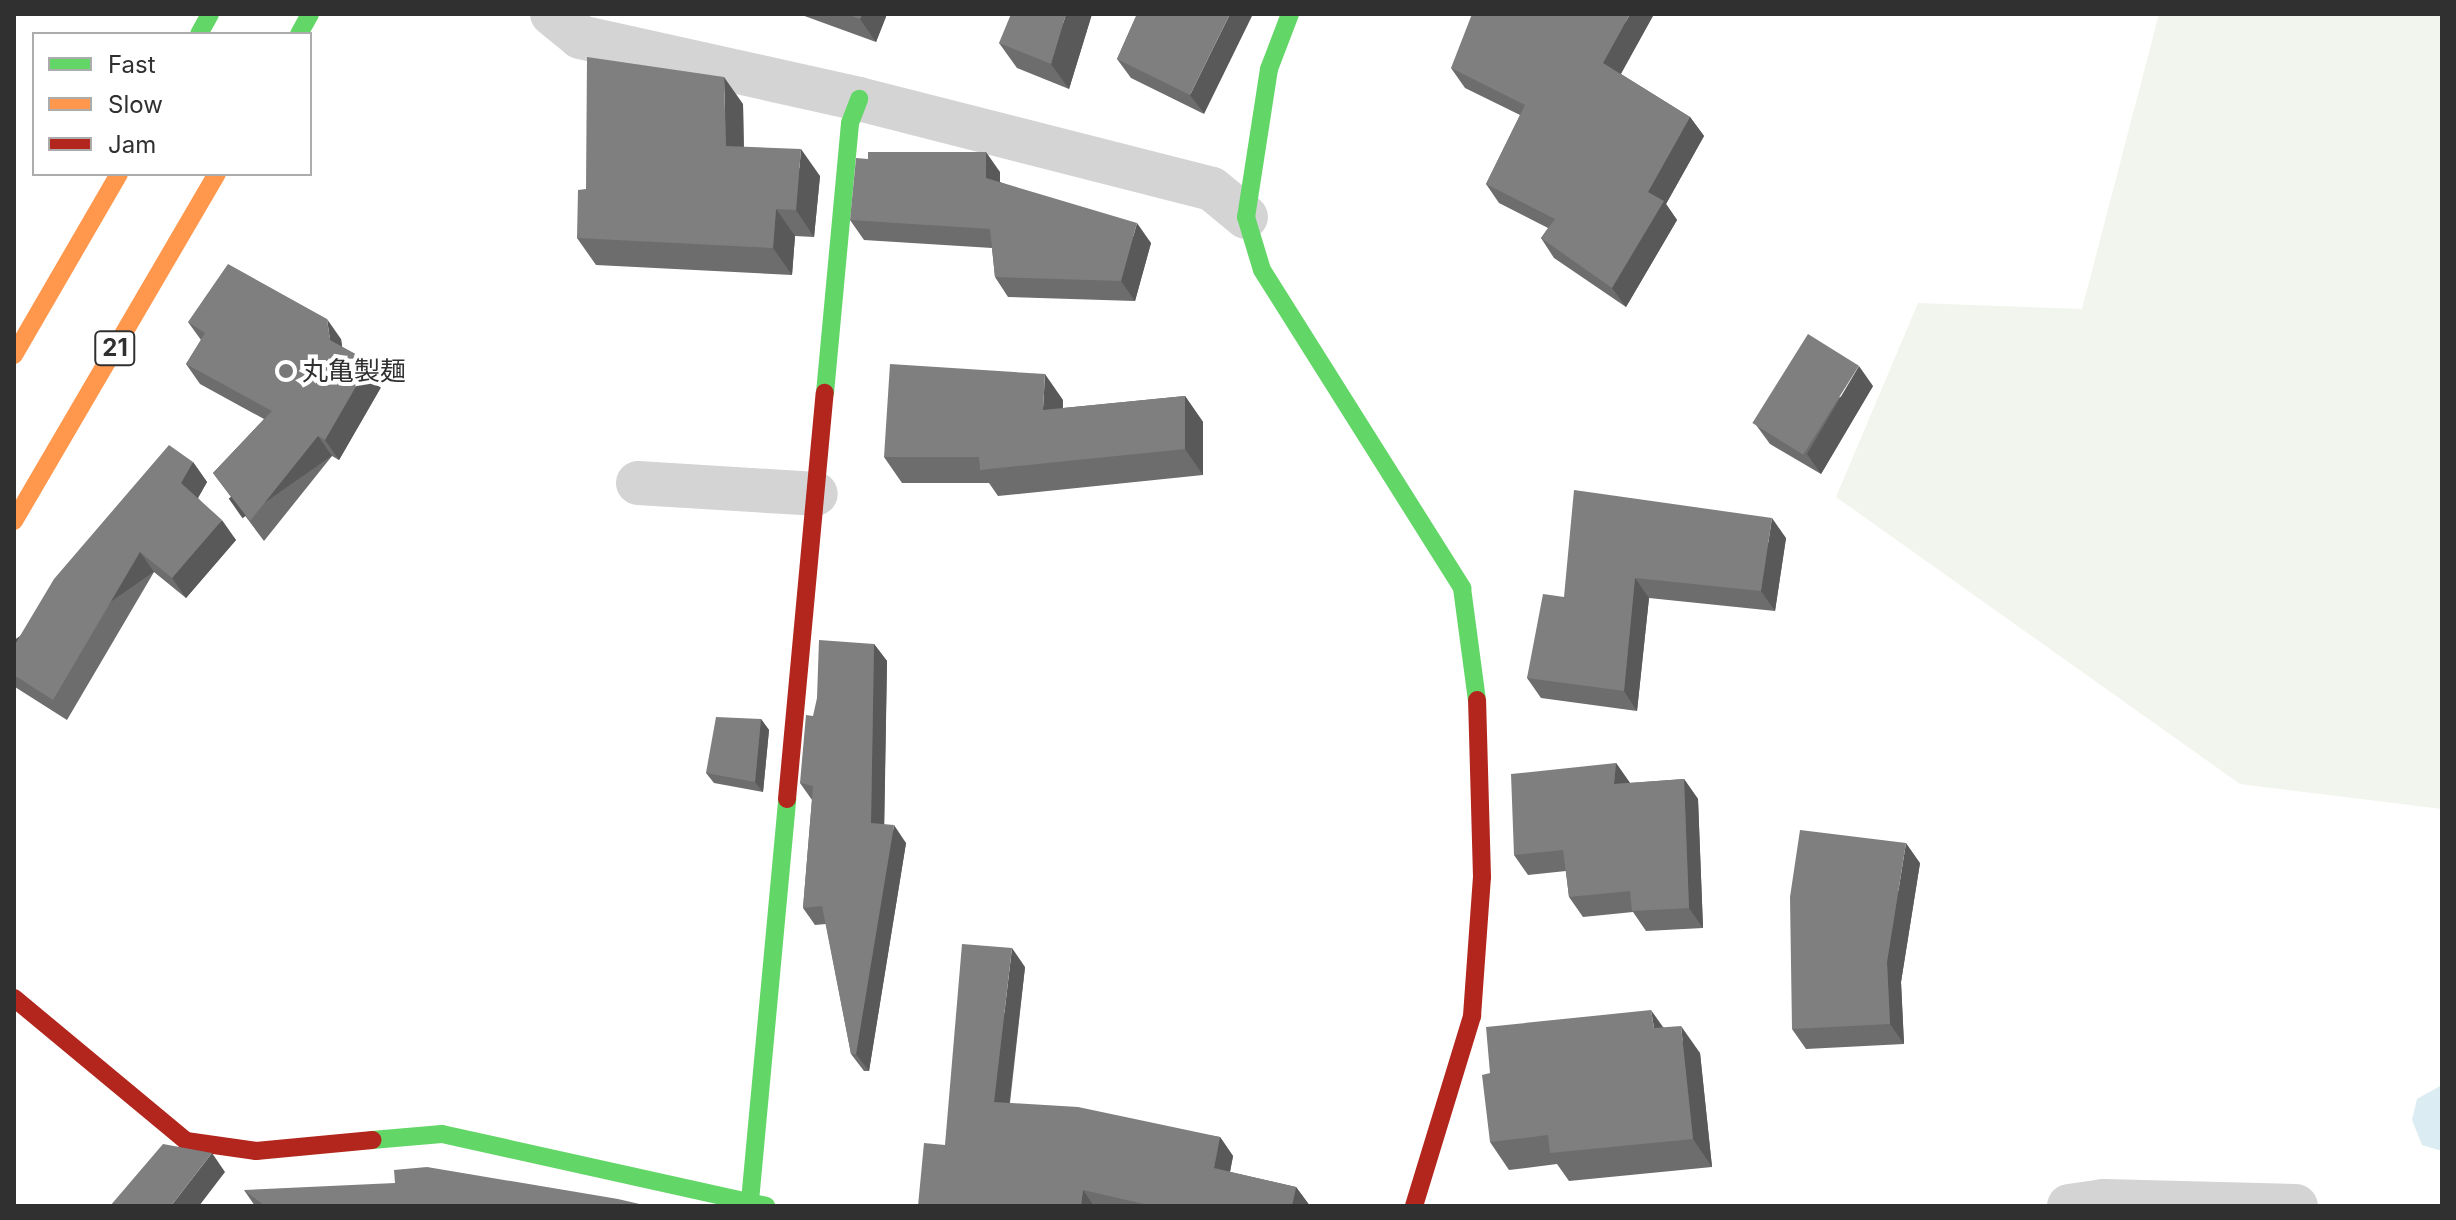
<!DOCTYPE html>
<html>
<head>
<meta charset="utf-8">
<style>
  body { margin:0 }
  #map { position:relative; width:2456px; height:1220px; overflow:hidden; background:#fff; font-family:Inter,"Noto Sans JP",sans-serif }
  div>[style] { position:absolute }
  [style*='--x'] { left:calc(var(--x)*1px); top:calc(var(--y)*1px); width:calc(var(--w)*1px); rotate:calc(var(--a)*1deg) }
  .green>* { inset:0; background:#f2f5ed }
  .water>* { inset:0; background:#dbecf2 }
  .street>* { height:44px; margin:-22px; padding:0 22px; transform-origin:22px; border-radius:22px; background:#d4d4d4 }
  .fast>* { height:18px; margin:-9px; padding:0 9px; transform-origin:9px; border-radius:9px; background:#63d668 }
  .slow>* { height:18px; margin:-9px; padding:0 9px; transform-origin:9px; border-radius:9px; background:#ff974d }
  .jam>* { height:18px; margin:-9px; padding:0 9px; transform-origin:9px; border-radius:9px; background:#b3261e }
  .wall>* { inset:0; background:#6d6d6d }
  .shaded-wall>* { inset:0; background:#595959; transform-origin:0 0 }
  .building>* { inset:0; background:#7f7f7f; transform-origin:0 0 }
  .dots>* { width:22px; height:22px; translate:-50% -50%; box-sizing:border-box; border:4px solid #fff; border-radius:50% }
  span { translate:-50% -50%; white-space:nowrap; text-align:center; line-height:1.15; -webkit-text-stroke:8px #fff; paint-order:stroke }
  .shield-label span { padding:2px 6px; background:#fff; border:2px solid; border-radius:6px; -webkit-text-stroke-width:0 }
  .shield-label { font-size:24px; color:#303030; font-weight:700 }
  .poi-label { font-size:26px; color:#303030 }
  .left { translate:0 -50%; text-align:left }
  .frame { position:absolute; inset:0; border:16px solid #303030; pointer-events:none }
  .legend { position:absolute; left:32px; top:32px; width:280px; height:144px; box-sizing:border-box; background:#fff; border:2px solid #acacac; margin:0; padding:10px 14px; list-style:none; font-size:24px; color:#303030 }
  .legend li { display:flex; align-items:center; gap:16px; height:40px }
  .legend b { width:40px; border:2px solid #acacac }
</style>
</head>
<body>
<div id="map">
  <div class="green">
    <div style="clip-path:polygon(2159px 14px,2442px 14px,2442px 809px,2240px 784px,1836px 497px,1918px 303px,2082px 309px)"></div>
  </div>
  <div class="water">
    <div style="clip-path:polygon(2442px 1085px,2442px 1151px,2422px 1145px,2412px 1120px,2417px 1099px)"></div>
  </div>
  <div class="street">
    <div style="--x:552;--y:14;--w:36;--a:39"></div>
    <div style="--x:580;--y:37;--w:286;--a:12.5"></div>
    <div style="--x:859;--y:99;--w:364;--a:14.3"></div>
    <div style="--x:1212;--y:189;--w:44;--a:39.5"></div>
    <div style="--x:638;--y:483;--w:178;--a:3.5"></div>
    <div style="--x:2069;--y:1206;--w:35;--a:-8"></div>
    <div style="--x:2104;--y:1201;--w:192;--a:1.5"></div>
  </div>
  <div class="fast">
    <div style="--x:1290;--y:14;--w:59;--a:110.9"></div>
    <div style="--x:1269;--y:69;--w:150;--a:98.8"></div>
    <div style="--x:1246;--y:217;--w:55;--a:73.2"></div>
    <div style="--x:1262;--y:270;--w:376;--a:57.8"></div>
    <div style="--x:1462;--y:588;--w:113;--a:82.4"></div>
    <div style="--x:199;--y:34;--w:23;--a:-61"></div>
    <div style="--x:299;--y:34;--w:23;--a:-61"></div>
    <div style="--x:825;--y:393;--w:271;--a:-84.7"></div>
    <div style="--x:850;--y:123;--w:26;--a:-69"></div>
    <div style="--x:372;--y:1140;--w:70;--a:-4.9"></div>
    <div style="--x:442;--y:1134;--w:332;--a:12.5"></div>
    <div style="--x:750;--y:1201;--w:404;--a:-84.7"></div>
  </div>
  <div class="slow">
    <div style="--x:14;--y:355;--w:209;--a:-59.9"></div>
    <div style="--x:14;--y:521;--w:402;--a:-59.7"></div>
  </div>
  <div class="jam">
    <div style="--x:787;--y:799;--w:408;--a:-84.7"></div>
    <div style="--x:14;--y:998;--w:224;--a:39.7"></div>
    <div style="--x:186;--y:1141;--w:71;--a:8.1"></div>
    <div style="--x:256;--y:1151;--w:117;--a:-5.4"></div>
    <div style="--x:1414;--y:1206;--w:199;--a:-73"></div>
    <div style="--x:1472;--y:1016;--w:139;--a:-85.9"></div>
    <div style="--x:1482;--y:877;--w:177;--a:-91.6"></div>
  </div>
  <div class="wall">
    <div style="clip-path:polygon(799px 14px,887px 14px,876px 42px)"></div>
    <div style="clip-path:polygon(1092px 14px,1069px 89px,1017px 68px,999px 43px)"></div>
    <div style="clip-path:polygon(1137px 14px,1204px 114px,1131px 78px,1117px 59px)"></div>
    <div style="clip-path:polygon(1654px 14px,1621px 74px,1690px 117px,1704px 136px,1666px 204px,1677px 220px,1626px 307px,1554px 258px,1541px 238px,1548px 228px,1499px 203px,1486px 184px,1520px 115px,1465px 88px,1451px 68px)"></div>
    <div style="clip-path:polygon(743px 104px,744px 147px,820px 176px,814px 237px,795px 236px,792px 275px,596px 265px,577px 238px,586px 189px)"></div>
    <div style="clip-path:polygon(1000px 172px,1000px 182px,1151px 243px,1135px 301px,1008px 297px,995px 277px,992px 248px,864px 240px,850px 220px)"></div>
    <div style="clip-path:polygon(188px 322px,341px 339px,342px 347px,370px 362px,384px 382px,339px 460px,332px 456px,264px 541px,213px 473px,264px 419px,200px 384px,186px 364px,201px 340px)"></div>
    <div style="clip-path:polygon(1873px 386px,1821px 474px,1770px 444px,1756px 425px)"></div>
    <div style="clip-path:polygon(1185px 396px,1203px 422px,1203px 475px,998px 496px,989px 483px,902px 483px,884px 457px,1063px 400px,1063px 408px)"></div>
    <div style="clip-path:polygon(193px 462px,207px 482px,198px 498px,236px 540px,186px 598px,154px 572px,67px 720px,15px 687px,14px 685px,14px 675px)"></div>
    <div style="clip-path:polygon(1786px 538px,1775px 611px,1649px 598px,1637px 711px,1541px 698px,1527px 678px,1564px 597px)"></div>
    <div style="clip-path:polygon(874px 644px,887px 661px,884px 824px,906px 843px,869px 1071px,864px 1071px,851px 1054px,826px 924px,815px 925px,803px 908px,812px 800px,800px 783px)"></div>
    <div style="clip-path:polygon(761px 719px,769px 730px,763px 792px,714px 783px,706px 773px)"></div>
    <div style="clip-path:polygon(1616px 763px,1630px 783px,1684px 779px,1698px 799px,1703px 928px,1646px 931px,1633px 912px,1583px 917px,1569px 897px,1566px 871px,1528px 875px,1514px 855px)"></div>
    <div style="clip-path:polygon(1920px 863px,1901px 982px,1904px 1044px,1806px 1049px,1792px 1029px)"></div>
    <div style="clip-path:polygon(1025px 967px,1010px 1103px,1220px 1137px,1233px 1156px,1230px 1172px,1296px 1187px,1310px 1206px,918px 1206px)"></div>
    <div style="clip-path:polygon(1663px 1027px,1700px 1053px,1712px 1167px,1569px 1181px,1557px 1164px,1509px 1170px,1490px 1142px)"></div>
    <div style="clip-path:polygon(244px 1190px,648px 1206px,255px 1206px)"></div>
  </div>
  <div class="shaded-wall">
    <div style="clip-path:polygon(862px 14px,887px 14px,876px 42px,860px 19px)"></div>
    <div style="clip-path:polygon(1066px 14px,1092px 14px,1069px 89px,1051px 64px)"></div>
    <div style="clip-path:polygon(1230px 14px,1253px 14px,1204px 114px,1190px 95px)"></div>
    <div style="clip-path:polygon(1630px 14px,1654px 14px,1616px 82px,1603px 63px)"></div>
    <div style="clip-path:polygon(724px 77px,743px 104px,744px 173px,726px 146px)"></div>
    <div style="clip-path:polygon(1690px 117px,1704px 136px,1666px 204px,1677px 220px,1626px 307px,1612px 288px,1648px 192px)"></div>
    <div style="clip-path:polygon(801px 149px,820px 176px,814px 237px,796px 210px)"></div>
    <div style="clip-path:polygon(986px 152px,1000px 172px,1000px 198px,986px 178px)"></div>
    <div style="clip-path:polygon(776px 209px,795px 236px,792px 275px,773px 248px)"></div>
    <div style="clip-path:polygon(1137px 223px,1151px 243px,1135px 301px,1121px 281px)"></div>
    <div style="clip-path:polygon(327px 319px,341px 339px,344px 360px,330px 340px)"></div>
    <div style="clip-path:polygon(370px 362px,384px 382px,339px 460px,325px 440px)"></div>
    <div style="clip-path:polygon(1859px 366px,1873px 386px,1821px 474px,1807px 454px)"></div>
    <div style="clip-path:polygon(1045px 374px,1063px 400px,1061px 436px,1043px 410px)"></div>
    <div style="clip-path:polygon(1185px 396px,1203px 422px,1203px 475px,1185px 449px)"></div>
    <div style="left:318px;top:436px;width:24px;height:109px;rotate:55deg"></div>
    <div style="clip-path:polygon(193px 462px,207px 482px,195px 503px,181px 483px)"></div>
    <div style="clip-path:polygon(1772px 518px,1786px 538px,1775px 611px,1761px 591px)"></div>
    <div style="clip-path:polygon(222px 520px,236px 540px,186px 598px,172px 578px)"></div>
    <div style="left:140px;top:552px;width:24px;height:172px;rotate:55deg"></div>
    <div style="clip-path:polygon(1635px 578px,1649px 598px,1637px 711px,1624px 691px)"></div>
    <div style="clip-path:polygon(874px 644px,887px 661px,884px 841px,871px 823px)"></div>
    <div style="clip-path:polygon(761px 719px,769px 730px,763px 792px,755px 782px)"></div>
    <div style="clip-path:polygon(1616px 763px,1630px 783px,1614px 784px)"></div>
    <div style="clip-path:polygon(1684px 779px,1698px 799px,1703px 928px,1689px 908px)"></div>
    <div style="clip-path:polygon(894px 825px,906px 843px,869px 1071px,856px 1054px)"></div>
    <div style="clip-path:polygon(1906px 843px,1920px 863px,1901px 982px,1904px 1044px,1890px 1024px,1887px 962px)"></div>
    <div style="clip-path:polygon(1012px 948px,1025px 967px,1007px 1121px,994px 1102px)"></div>
    <div style="clip-path:polygon(1651px 1010px,1670px 1037px,1654px 1028px)"></div>
    <div style="clip-path:polygon(1681px 1026px,1700px 1053px,1712px 1167px,1693px 1139px)"></div>
    <div style="clip-path:polygon(1220px 1137px,1233px 1156px,1227px 1187px,1214px 1168px)"></div>
    <div style="clip-path:polygon(212px 1153px,225px 1172px,199px 1206px,171px 1206px)"></div>
    <div style="clip-path:polygon(1296px 1187px,1310px 1206px,1292px 1206px)"></div>
    <div style="clip-path:polygon(1083px 1190px,1094px 1206px,1081px 1206px)"></div>
  </div>
  <div class="building">
    <div style="clip-path:polygon(846px 14px,862px 14px,860px 19px)"></div>
    <div style="clip-path:polygon(1011px 14px,1066px 14px,1051px 64px,999px 43px)"></div>
    <div style="clip-path:polygon(1137px 14px,1230px 14px,1190px 95px,1117px 59px)"></div>
    <div style="clip-path:polygon(1472px 14px,1630px 14px,1603px 63px,1690px 117px,1648px 192px,1664px 201px,1612px 288px,1541px 238px,1555px 219px,1486px 184px,1525px 105px,1451px 68px)"></div>
    <div style="clip-path:polygon(587px 57px,724px 77px,726px 146px,801px 149px,796px 210px,776px 209px,773px 248px,577px 238px,578px 190px,586px 189px)"></div>
    <div style="clip-path:polygon(868px 152px,986px 152px,986px 178px,1137px 223px,1121px 281px,995px 277px,990px 229px,850px 220px,856px 158px,868px 159px)"></div>
    <div style="clip-path:polygon(228px 264px,327px 319px,330px 340px,370px 362px,325px 440px,318px 436px,250px 521px,213px 473px,272px 411px,186px 364px,205px 333px,188px 322px)"></div>
    <div style="left:1808px;top:334px;width:60px;height:105px;rotate:32deg"></div>
    <div style="clip-path:polygon(890px 364px,1045px 374px,1043px 410px,1185px 396px,1185px 449px,980px 470px,979px 457px,884px 457px)"></div>
    <div style="clip-path:polygon(169px 445px,193px 462px,181px 483px,222px 520px,172px 578px,140px 552px,53px 700px,14px 675px,14px 646px,54px 579px)"></div>
    <div style="clip-path:polygon(1574px 490px,1772px 518px,1761px 591px,1635px 578px,1624px 691px,1527px 678px,1543px 594px,1564px 597px)"></div>
    <div style="clip-path:polygon(819px 640px,874px 644px,871px 823px,894px 825px,856px 1054px,851px 1054px,822px 906px,803px 908px,813px 786px,800px 783px,806px 715px,813px 716px,817px 698px)"></div>
    <div style="clip-path:polygon(716px 717px,761px 719px,755px 782px,706px 773px)"></div>
    <div style="clip-path:polygon(1616px 763px,1614px 784px,1684px 779px,1689px 908px,1632px 911px,1630px 891px,1569px 897px,1563px 850px,1514px 855px,1511px 774px)"></div>
    <div style="clip-path:polygon(1800px 830px,1906px 843px,1887px 962px,1890px 1024px,1792px 1029px,1790px 897px)"></div>
    <div style="clip-path:polygon(962px 944px,1012px 948px,994px 1102px,1078px 1107px,1220px 1137px,1214px 1168px,1296px 1187px,1292px 1206px,1153px 1206px,1083px 1190px,1081px 1206px,918px 1206px,924px 1143px,945px 1145px)"></div>
    <div style="clip-path:polygon(1651px 1010px,1654px 1028px,1681px 1026px,1693px 1139px,1550px 1153px,1548px 1135px,1490px 1142px,1482px 1075px,1490px 1073px,1486px 1027px)"></div>
    <div style="clip-path:polygon(163px 1144px,212px 1153px,171px 1206px,110px 1206px)"></div>
    <div style="clip-path:polygon(427px 1167px,618px 1199px,648px 1206px,265px 1206px,244px 1190px,395px 1183px,394px 1170px)"></div>
  </div>
  <div class="dots">
    <div style="left:286px;top:371px;background:#787878"></div>
  </div>
  <div class="shield-label">
    <span style="left:115px;top:348px">21</span>
  </div>
  <div class="poi-label">
    <span class="left" style="left:302px;top:371px">丸亀製麺</span>
  </div>
  <div class="frame"></div>
  <ul class="legend">
  <li><b style="height:10px;background:#63d668"></b>Fast</li>
  <li><b style="height:10px;background:#ff974d"></b>Slow</li>
  <li><b style="height:10px;background:#b3261e"></b>Jam</li>
  </ul>
</div>
</body>
</html>
